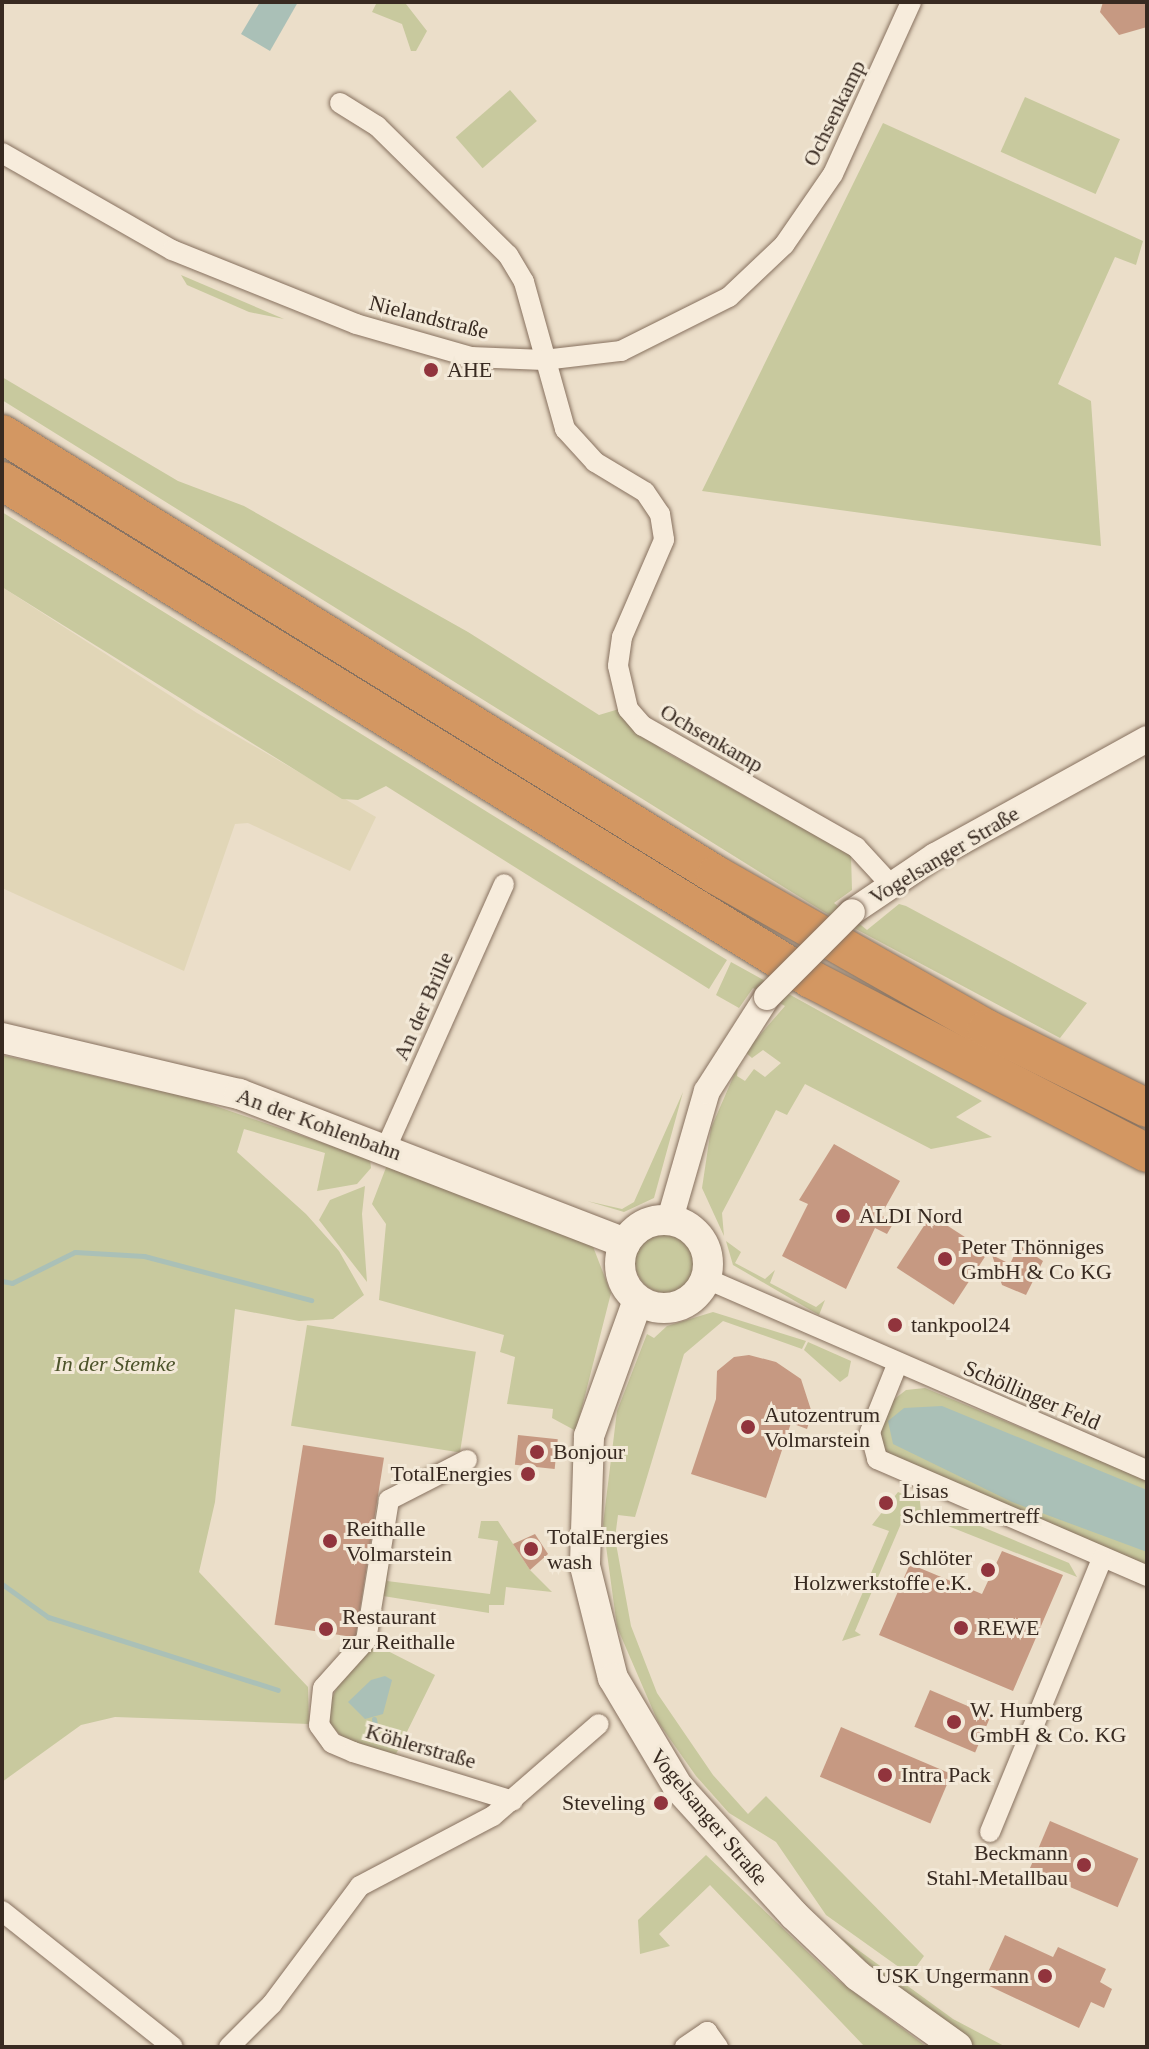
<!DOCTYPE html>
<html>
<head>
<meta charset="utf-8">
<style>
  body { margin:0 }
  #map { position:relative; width:1149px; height:2049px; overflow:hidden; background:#ebdec9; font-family:"Times New Roman",serif }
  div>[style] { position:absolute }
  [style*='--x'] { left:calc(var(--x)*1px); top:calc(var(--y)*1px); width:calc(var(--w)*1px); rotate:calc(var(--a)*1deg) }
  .farmland>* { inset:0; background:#e1d6b7 }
  .green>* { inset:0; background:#c8c99e; transform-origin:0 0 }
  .round { border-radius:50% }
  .water>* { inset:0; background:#aac0b7 }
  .stream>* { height:5px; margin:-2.5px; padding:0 2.5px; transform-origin:2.5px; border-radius:2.5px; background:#aac0b7 }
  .building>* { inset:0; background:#c69982; transform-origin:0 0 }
  .roads { filter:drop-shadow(0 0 2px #87715f) drop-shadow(0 0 2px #87715f) }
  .minor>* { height:20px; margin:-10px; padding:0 10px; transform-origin:10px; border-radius:10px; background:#f7ecdc }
  .tertiary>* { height:26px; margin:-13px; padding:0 13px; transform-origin:13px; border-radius:13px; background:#f7ecdc }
  .secondary>* { height:30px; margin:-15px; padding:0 15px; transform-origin:15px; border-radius:15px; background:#f7ecdc }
  .secondary>.ring { margin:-15px; padding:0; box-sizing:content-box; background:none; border:30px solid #f7ecdc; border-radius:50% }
  .motorway>* { height:38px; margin:-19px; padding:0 19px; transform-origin:19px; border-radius:19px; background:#d39762 }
  .bridges { filter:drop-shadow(0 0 2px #87715f) drop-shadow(0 0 2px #87715f) }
  .tertiary-bridge>* { height:26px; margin:-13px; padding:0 13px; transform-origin:13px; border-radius:13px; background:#f7ecdc }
  .dots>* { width:22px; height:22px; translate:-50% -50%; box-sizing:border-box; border:4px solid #f3e9d8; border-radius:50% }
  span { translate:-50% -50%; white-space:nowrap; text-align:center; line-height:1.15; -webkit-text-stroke:6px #f3e9d8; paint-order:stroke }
  .street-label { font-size:22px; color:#382a21 }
  .poi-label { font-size:22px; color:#382a21 }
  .left { translate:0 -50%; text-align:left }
  .right { translate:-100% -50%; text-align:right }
  .park-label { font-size:22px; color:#4c532a; font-style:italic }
  .frame { position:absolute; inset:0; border:4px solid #382a21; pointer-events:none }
</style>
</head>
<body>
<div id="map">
  <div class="farmland">
    <div style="clip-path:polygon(2px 587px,197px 713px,376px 817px,350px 871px,248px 823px,235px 824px,184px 971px,2px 888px)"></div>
  </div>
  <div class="green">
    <div style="clip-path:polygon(377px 2px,406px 4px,427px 31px,416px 51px,411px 51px,402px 24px,372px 12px)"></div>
    <div style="left:510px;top:90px;width:41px;height:72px;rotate:49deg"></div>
    <div style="left:1025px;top:97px;width:104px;height:60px;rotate:24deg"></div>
    <div style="clip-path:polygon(883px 123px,1143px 241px,1136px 265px,1115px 257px,1058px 384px,1091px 401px,1101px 546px,702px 491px)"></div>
    <div style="clip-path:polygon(181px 275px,284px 319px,249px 312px,187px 285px)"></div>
    <div style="clip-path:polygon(2px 377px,178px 481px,244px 506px,468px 632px,599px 715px,619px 709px,662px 750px,851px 855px,852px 890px,834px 903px,867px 930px,899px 904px,906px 906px,1087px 1003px,1060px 1038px,824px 912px,2px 400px)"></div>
    <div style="clip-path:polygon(2px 512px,727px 960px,709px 989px,386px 786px,358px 800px,342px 799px,2px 587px)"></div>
    <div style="clip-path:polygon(731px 962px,982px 1101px,956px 1117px,992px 1137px,931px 1149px,805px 1084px,787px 1115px,776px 1110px,722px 1213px,724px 1236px,702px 1188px,711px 1128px,738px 1066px,737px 1076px,745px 1081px,754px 1069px,765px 1077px,781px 1063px,763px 1050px,752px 1058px,745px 1052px,785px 1006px,753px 988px,739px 1008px,716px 995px)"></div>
    <div style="clip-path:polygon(2px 1055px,195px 1099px,370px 1159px,371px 1168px,357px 1184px,317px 1191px,325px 1153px,244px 1129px,237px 1152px,306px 1214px,339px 1251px,364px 1295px,333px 1319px,299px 1321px,235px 1309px,215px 1502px,199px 1572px,308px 1687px,309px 1724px,115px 1717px,81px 1725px,2px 1782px)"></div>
    <div style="clip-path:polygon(683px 1092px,654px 1198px,624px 1212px,587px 1201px,622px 1209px,634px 1202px)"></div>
    <div style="clip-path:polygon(387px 1165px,592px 1244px,611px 1293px,576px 1431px,552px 1418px,553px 1409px,507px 1404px,515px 1357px,500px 1352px,504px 1335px,379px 1300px,386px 1224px,372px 1204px)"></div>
    <div style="clip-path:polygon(365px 1186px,362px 1214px,367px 1282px,319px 1220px,330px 1200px)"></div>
    <div class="round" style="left:635px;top:1231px;width:62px;height:62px"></div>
    <div style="clip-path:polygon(726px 1241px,741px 1252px,735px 1263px,765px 1279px,775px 1270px,770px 1283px,816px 1307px,825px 1300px,819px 1315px,733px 1265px)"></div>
    <div style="clip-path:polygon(713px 1312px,806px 1341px,802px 1349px,723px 1321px,684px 1354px,635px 1517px,618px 1515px,615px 1538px,631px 1626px,657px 1693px,713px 1775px,748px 1814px,766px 1796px,924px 1956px,910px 1975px,826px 1915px,776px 1842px,729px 1813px,696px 1776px,658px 1722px,617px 1627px,603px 1524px,617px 1411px,647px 1334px,654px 1338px,667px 1326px)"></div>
    <div style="left:307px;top:1325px;width:171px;height:102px;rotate:9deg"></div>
    <div style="clip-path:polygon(808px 1342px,851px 1361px,848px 1376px,840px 1382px,804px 1350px)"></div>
    <div style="clip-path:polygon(925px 1388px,1147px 1480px,1147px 1565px,887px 1454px,879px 1433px,892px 1401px,906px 1390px)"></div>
    <div style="clip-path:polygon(898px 1492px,920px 1501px,921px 1513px,906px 1512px,855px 1631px,861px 1635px,842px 1641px,889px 1531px,872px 1525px)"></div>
    <div style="clip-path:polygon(949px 1513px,1069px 1563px,1077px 1577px,943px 1524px)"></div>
    <div style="clip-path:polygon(394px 1514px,387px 1581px,490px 1594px,498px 1541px,478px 1538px,481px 1521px,498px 1521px,530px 1570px,552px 1592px,506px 1587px,504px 1605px,489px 1605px,489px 1613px,383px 1596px,376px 1645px,435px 1675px,395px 1756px,346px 1741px,327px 1721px,327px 1708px,347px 1667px)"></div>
    <div style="clip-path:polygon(706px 1855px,834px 1977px,927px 2047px,865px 2047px,710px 1885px,659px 1934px,670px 1946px,640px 1954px,638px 1920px)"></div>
    <div style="clip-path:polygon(839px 1936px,953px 2019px,1006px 2047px,977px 2047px,911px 2005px)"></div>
  </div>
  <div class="water">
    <div style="clip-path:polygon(260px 2px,298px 2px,270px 51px,241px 34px)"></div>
    <div style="clip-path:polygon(942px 1406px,1147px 1490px,1147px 1552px,1012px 1502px,893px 1444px,888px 1421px,904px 1408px)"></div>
    <div style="clip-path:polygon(385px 1676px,392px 1680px,383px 1714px,365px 1719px,348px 1702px,371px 1680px)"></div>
  </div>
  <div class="stream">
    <div style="--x:2;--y:1281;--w:10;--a:11"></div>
    <div style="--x:12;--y:1283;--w:70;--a:-26.2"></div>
    <div style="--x:75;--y:1252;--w:69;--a:3.3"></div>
    <div style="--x:144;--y:1256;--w:173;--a:14.8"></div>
    <div style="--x:2;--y:1584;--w:57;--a:35.7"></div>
    <div style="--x:48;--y:1617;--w:241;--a:17.6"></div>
    <div style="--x:374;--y:1719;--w:5;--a:79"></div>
  </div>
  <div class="building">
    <div style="clip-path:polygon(1103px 2px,1147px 2px,1147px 27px,1119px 35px,1100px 12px)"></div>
    <div style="clip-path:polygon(834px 1144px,900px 1181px,881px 1215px,894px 1222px,887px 1234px,875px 1228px,846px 1289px,782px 1256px,808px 1204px,799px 1200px)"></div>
    <div style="left:931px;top:1215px;width:68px;height:63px;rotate:33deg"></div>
    <div style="clip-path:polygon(1019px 1245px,1043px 1261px,1026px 1295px,1002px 1285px,992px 1255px,1010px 1264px)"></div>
    <div style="clip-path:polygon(749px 1355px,776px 1362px,801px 1379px,812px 1413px,807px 1429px,791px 1423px,766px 1498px,691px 1474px,716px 1399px,717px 1371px,734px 1357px)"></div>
    <div style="left:518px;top:1435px;width:40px;height:30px;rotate:6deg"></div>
    <div style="left:303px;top:1445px;width:82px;height:182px;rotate:9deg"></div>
    <div style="clip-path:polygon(535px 1534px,548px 1554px,530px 1570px,513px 1544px)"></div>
    <div style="clip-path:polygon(1002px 1551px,1063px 1575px,1013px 1691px,879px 1635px,910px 1564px,982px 1594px)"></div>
    <div style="left:930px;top:1690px;width:66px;height:40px;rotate:23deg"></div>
    <div style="left:841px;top:1727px;width:120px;height:54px;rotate:23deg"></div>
    <div style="left:1050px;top:1821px;width:96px;height:53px;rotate:23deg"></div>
    <div style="clip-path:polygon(1005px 1935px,1053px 1957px,1058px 1947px,1106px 1969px,1100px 1982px,1112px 1989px,1104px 2008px,1091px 2002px,1079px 2028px,983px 1983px)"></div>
  </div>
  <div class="roads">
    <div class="minor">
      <div style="--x:340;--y:103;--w:44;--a:31.9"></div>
      <div style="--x:377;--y:126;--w:184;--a:44.6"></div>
      <div style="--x:508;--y:255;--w:31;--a:59"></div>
      <div style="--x:524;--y:282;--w:153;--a:74.4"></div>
      <div style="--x:565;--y:429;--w:45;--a:47.7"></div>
      <div style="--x:595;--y:462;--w:58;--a:31"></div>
      <div style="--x:645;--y:492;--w:27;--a:56"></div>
      <div style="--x:660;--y:514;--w:26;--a:81"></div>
      <div style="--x:664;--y:540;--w:106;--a:113.4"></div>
      <div style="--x:622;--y:637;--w:29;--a:98"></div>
      <div style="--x:618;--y:666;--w:44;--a:76.9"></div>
      <div style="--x:628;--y:709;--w:23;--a:49"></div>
      <div style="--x:643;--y:726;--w:245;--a:29.6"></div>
      <div style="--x:856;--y:847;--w:50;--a:47.4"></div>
      <div style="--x:2;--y:153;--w:196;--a:29.7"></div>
      <div style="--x:172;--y:250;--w:198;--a:21.9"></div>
      <div style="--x:356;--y:324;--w:120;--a:16"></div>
      <div style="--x:471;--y:357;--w:73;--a:2.4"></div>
      <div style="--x:544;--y:360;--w:78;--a:-6.7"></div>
      <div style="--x:621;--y:351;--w:121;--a:-26.6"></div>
      <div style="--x:729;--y:297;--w:76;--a:-43.4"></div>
      <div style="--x:784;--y:245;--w:86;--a:-55.4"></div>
      <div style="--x:833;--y:174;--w:189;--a:-65.6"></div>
      <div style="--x:386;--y:1148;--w:289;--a:-65.9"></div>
      <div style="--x:707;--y:1279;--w:480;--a:23.5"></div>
      <div style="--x:897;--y:1365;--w:72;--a:111.9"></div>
      <div style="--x:870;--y:1432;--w:28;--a:75"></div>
      <div style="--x:877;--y:1459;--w:294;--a:23.4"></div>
      <div style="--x:467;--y:1460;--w:88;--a:152.9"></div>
      <div style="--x:389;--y:1500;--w:142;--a:99.3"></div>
      <div style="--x:366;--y:1640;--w:64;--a:131.9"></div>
      <div style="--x:323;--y:1688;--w:37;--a:96"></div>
      <div style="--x:319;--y:1725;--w:22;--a:54"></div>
      <div style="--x:332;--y:1743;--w:23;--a:23"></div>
      <div style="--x:353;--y:1752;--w:167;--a:17"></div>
      <div style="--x:990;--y:1832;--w:295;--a:-67.7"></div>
      <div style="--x:2;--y:1911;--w:218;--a:38.5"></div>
      <div style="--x:229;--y:2047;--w:61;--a:-45"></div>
      <div style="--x:272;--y:2004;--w:147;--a:-53.3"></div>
      <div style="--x:360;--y:1886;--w:150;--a:-27.8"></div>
      <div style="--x:493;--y:1816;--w:140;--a:-41"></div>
      <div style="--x:685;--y:2047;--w:27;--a:-34"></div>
      <div style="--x:707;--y:2032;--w:19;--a:54"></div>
    </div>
    <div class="tertiary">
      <div style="--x:852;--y:912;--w:100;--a:-34"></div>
      <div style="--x:935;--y:856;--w:242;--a:-28.9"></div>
      <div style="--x:670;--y:1219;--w:133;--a:-73.9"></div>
      <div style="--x:707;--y:1091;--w:112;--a:-57.4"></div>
    </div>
    <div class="secondary">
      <div style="--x:2;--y:1038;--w:244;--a:13.3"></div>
      <div style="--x:239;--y:1094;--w:414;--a:21.1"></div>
      <div class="ring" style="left:620px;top:1220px;width:58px;height:58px"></div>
      <div style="--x:638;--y:1300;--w:145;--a:109.8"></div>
      <div style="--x:589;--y:1436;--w:130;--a:91.8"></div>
      <div style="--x:585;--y:1566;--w:115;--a:76"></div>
      <div style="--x:613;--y:1678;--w:127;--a:59.2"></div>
      <div style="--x:678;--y:1787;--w:173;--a:47.8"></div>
      <div style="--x:794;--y:1915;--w:88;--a:43.6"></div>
      <div style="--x:858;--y:1976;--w:122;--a:35.6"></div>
    </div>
    <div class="motorway">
      <div style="--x:2;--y:434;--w:839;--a:31.7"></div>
      <div style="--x:716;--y:875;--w:312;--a:29.6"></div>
      <div style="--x:987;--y:1029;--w:178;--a:26.3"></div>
      <div style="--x:2;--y:481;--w:950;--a:31.62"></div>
      <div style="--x:811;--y:979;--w:378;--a:27.4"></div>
    </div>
  </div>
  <div class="bridges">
    <div class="tertiary-bridge">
      <div style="--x:767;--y:997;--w:120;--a:-45"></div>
    </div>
  </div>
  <div class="dots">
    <div style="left:431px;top:370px;background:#91343d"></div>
    <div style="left:843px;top:1216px;background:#91343d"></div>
    <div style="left:945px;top:1259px;background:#91343d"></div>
    <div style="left:895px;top:1325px;background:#91343d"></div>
    <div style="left:748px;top:1427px;background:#91343d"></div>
    <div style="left:537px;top:1452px;background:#91343d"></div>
    <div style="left:528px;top:1474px;background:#91343d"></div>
    <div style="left:886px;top:1503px;background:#91343d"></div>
    <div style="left:330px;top:1541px;background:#91343d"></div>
    <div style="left:531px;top:1549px;background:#91343d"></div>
    <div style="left:988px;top:1570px;background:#91343d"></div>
    <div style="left:961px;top:1628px;background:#91343d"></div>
    <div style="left:326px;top:1629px;background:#91343d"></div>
    <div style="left:954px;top:1722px;background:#91343d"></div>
    <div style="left:885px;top:1775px;background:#91343d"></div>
    <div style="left:661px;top:1803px;background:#91343d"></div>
    <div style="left:1084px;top:1865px;background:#91343d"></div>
    <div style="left:1045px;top:1976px;background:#91343d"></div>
  </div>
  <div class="street-label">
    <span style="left:834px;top:113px;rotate:-64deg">Ochsenkamp</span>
    <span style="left:429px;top:317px;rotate:14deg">Nielandstraße</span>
    <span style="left:712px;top:738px;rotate:30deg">Ochsenkamp</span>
    <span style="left:944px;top:855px;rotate:-31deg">Vogelsanger Straße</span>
    <span style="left:423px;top:1006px;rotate:-66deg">An der Brille</span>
    <span style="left:319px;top:1124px;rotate:20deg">An der Kohlenbahn</span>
    <span style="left:1032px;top:1395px;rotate:23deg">Schöllinger Feld</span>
    <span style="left:421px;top:1746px;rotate:16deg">Köhlerstraße</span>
    <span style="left:709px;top:1817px;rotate:50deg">Vogelsanger Straße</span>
  </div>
  <div class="poi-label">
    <span class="left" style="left:447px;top:370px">AHE</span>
    <span class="left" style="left:859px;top:1216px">ALDI Nord</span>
    <span class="left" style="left:961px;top:1259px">Peter Thönniges<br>GmbH &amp; Co KG</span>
    <span class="left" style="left:911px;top:1325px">tankpool24</span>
    <span class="left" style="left:764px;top:1427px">Autozentrum<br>Volmarstein</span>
    <span class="left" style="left:553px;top:1452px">Bonjour</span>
    <span class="right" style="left:512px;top:1474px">TotalEnergies</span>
    <span class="left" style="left:902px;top:1503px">Lisas<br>Schlemmertreff</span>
    <span class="left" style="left:346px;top:1541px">Reithalle<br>Volmarstein</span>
    <span class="left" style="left:547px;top:1549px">TotalEnergies<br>wash</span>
    <span class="right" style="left:972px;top:1570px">Schlöter<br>Holzwerkstoffe e.K.</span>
    <span class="left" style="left:342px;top:1629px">Restaurant<br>zur Reithalle</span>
    <span class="left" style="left:977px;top:1628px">REWE</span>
    <span class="left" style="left:970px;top:1722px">W. Humberg<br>GmbH &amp; Co. KG</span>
    <span class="left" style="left:901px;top:1775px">Intra Pack</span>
    <span class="right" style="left:645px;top:1803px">Steveling</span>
    <span class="right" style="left:1068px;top:1865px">Beckmann<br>Stahl-Metallbau</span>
    <span class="right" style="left:1029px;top:1976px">USK Ungermann</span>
  </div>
  <div class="park-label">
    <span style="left:115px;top:1364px">In der Stemke</span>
  </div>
  <div class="frame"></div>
</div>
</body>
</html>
